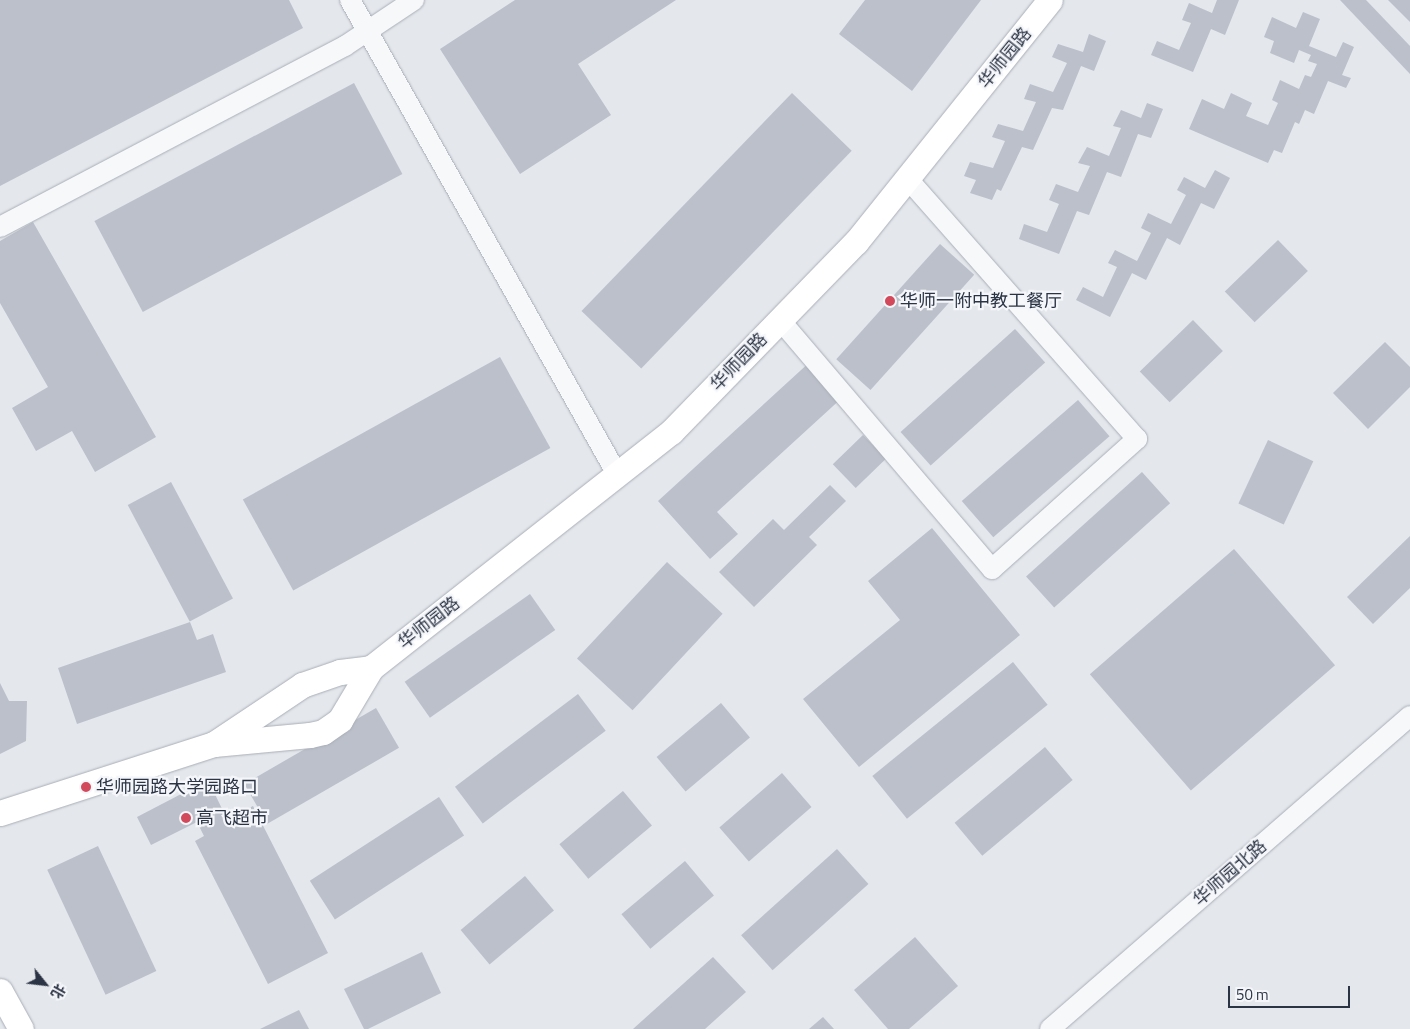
<!DOCTYPE html>
<html>
<head>
<meta charset="utf-8">
<style>
  body { margin:0 }
  #map { position:relative; width:1410px; height:1029px; overflow:hidden; background:#e4e7ec; font-family:"Titillium Web","Noto Sans SC",sans-serif }
  div>[style] { position:absolute }
  [style*='--x'] { left:calc(var(--x)*1px); top:calc(var(--y)*1px); width:calc(var(--w)*1px); rotate:calc(var(--a)*1deg) }
  .building>* { inset:0; background:#bbc0ca; transform-origin:0 0 }
  .roads { filter:drop-shadow(0 0 1px #a9aeb7) drop-shadow(0 0 1px #a9aeb7) }
  .minor>* { height:20px; margin:-10px; padding:0 10px; transform-origin:10px; border-radius:10px; background:#f7f8fa }
  .major>* { height:25px; margin:-12.5px; padding:0 12.5px; transform-origin:12.5px; border-radius:12.5px; background:#fff }
  .dots>* { width:14px; height:14px; translate:-50% -50%; box-sizing:border-box; border:2px solid #f4f6f9; border-radius:50% }
  span { translate:-50% -50%; white-space:nowrap; text-align:center; line-height:1.15; -webkit-text-stroke:4.5px #f4f6f9; paint-order:stroke }
  .street-label { font-size:18px; color:#2b3445 }
  .poi-label { font-size:18px; color:#2b3445 }
  .left { translate:0 -50%; text-align:left }
  .north { position:absolute; left:20px; top:959px; width:50px; height:50px; -webkit-text-stroke:4px #f4f6f9; paint-order:stroke; rotate:119deg; font-size:14px; font-weight:700; line-height:20px; text-align:center; color:#2b3445 }
  .north::after { content:''; display:block; margin:auto; width:18px; height:22px; background:#2b3445; clip-path:polygon(50% 0,100% 100%,50% 72%,0 100%) }
  .scale { position:absolute; left:1228px; top:986px; width:122px; height:22px; box-sizing:border-box; border:2px solid #2b3445; border-top:0; padding-left:6px; font-size:15px; line-height:18px; white-space:nowrap; color:#2b3445; -webkit-text-stroke:4px #f4f6f9; paint-order:stroke }
</style>
</head>
<body>
<div id="map">
  <div class="building">
    <div style="clip-path:polygon(0 0,289px 0,303px 28px,0 186px)"></div>
    <div style="clip-path:polygon(515px 0,676px 0,578px 64px,611px 115px,520px 174px,440px 49px)"></div>
    <div style="clip-path:polygon(865px 0,981px 0,912px 91px,839px 34px)"></div>
    <div style="clip-path:polygon(1217px 0,1239px 0,1225px 35px,1211px 29px,1193px 72px,1151px 55px,1157px 41px,1179px 50px,1191px 23px,1182px 20px,1189px 3px,1212px 13px)"></div>
    <div style="clip-path:polygon(1340px 0,1366px 0,1410px 46px,1410px 74px)"></div>
    <div style="clip-path:polygon(1388px 0,1410px 0,1410px 22px)"></div>
    <div style="clip-path:polygon(1303px 12px,1320px 19px,1309px 46px,1336px 57px,1343px 42px,1354px 47px,1342px 75px,1351px 78px,1346px 88px,1328px 81px,1314px 114px,1305px 110px,1299px 124px,1295px 122px,1282px 153px,1274px 150px,1268px 163px,1189px 129px,1202px 99px,1224px 109px,1231px 93px,1252px 103px,1246px 116px,1268px 125px,1278px 103px,1272px 100px,1280px 80px,1299px 89px,1305px 75px,1311px 77px,1317px 64px,1308px 61px,1311px 55px,1299px 50px,1294px 63px,1270px 53px,1274px 41px,1264px 37px,1272px 17px,1296px 28px)"></div>
    <div style="clip-path:polygon(1089px 34px,1106px 41px,1094px 71px,1081px 66px,1063px 110px,1052px 108px,1033px 150px,1022px 147px,1001px 191px,997px 189px,992px 200px,970px 193px,976px 180px,964px 176px,970px 162px,993px 168px,1005px 141px,992px 137px,998px 124px,1023px 131px,1036px 102px,1024px 99px,1030px 84px,1053px 92px,1067px 63px,1052px 57px,1058px 44px,1083px 52px)"></div>
    <div style="left:354px;top:83px;width:103px;height:294px;rotate:62deg"></div>
    <div style="left:792px;top:93px;width:83px;height:303px;rotate:44deg"></div>
    <div style="clip-path:polygon(1147px 103px,1163px 109px,1151px 138px,1138px 134px,1121px 177px,1107px 172px,1089px 215px,1077px 211px,1059px 254px,1019px 239px,1024px 224px,1047px 232px,1059px 204px,1049px 200px,1056px 184px,1078px 192px,1090px 166px,1078px 163px,1087px 147px,1109px 156px,1121px 128px,1113px 126px,1121px 110px,1141px 118px)"></div>
    <div style="clip-path:polygon(1215px 170px,1230px 178px,1214px 209px,1201px 203px,1180px 245px,1167px 238px,1146px 280px,1132px 273px,1110px 317px,1076px 300px,1083px 287px,1103px 297px,1117px 267px,1108px 263px,1115px 250px,1137px 261px,1151px 233px,1141px 228px,1148px 213px,1171px 224px,1186px 195px,1177px 190px,1184px 177px,1205px 188px)"></div>
    <div style="clip-path:polygon(33px 222px,156px 437px,95px 472px,72px 431px,36px 451px,12px 408px,48px 387px,0 303px,0 241px)"></div>
    <div style="left:1278px;top:240px;width:43px;height:74px;rotate:46deg"></div>
    <div style="left:940px;top:244px;width:46px;height:155px;rotate:42deg"></div>
    <div style="left:1193px;top:320px;width:43px;height:74px;rotate:46deg"></div>
    <div style="left:1015px;top:329px;width:45px;height:154px;rotate:48deg"></div>
    <div style="clip-path:polygon(1385px 342px,1410px 367px,1410px 387px,1368px 429px,1333px 393px)"></div>
    <div style="left:500px;top:357px;width:104px;height:294px;rotate:61deg"></div>
    <div style="clip-path:polygon(812px 360px,844px 396px,717px 512px,738px 534px,710px 559px,658px 501px)"></div>
    <div style="left:1078px;top:400px;width:48px;height:154px;rotate:49deg"></div>
    <div style="left:863px;top:435px;width:33px;height:42px;rotate:46deg"></div>
    <div style="left:1268px;top:440px;width:50px;height:70px;rotate:25deg"></div>
    <div style="left:1142px;top:472px;width:42px;height:156px;rotate:48deg"></div>
    <div style="left:171px;top:482px;width:132px;height:49px;rotate:62deg"></div>
    <div style="clip-path:polygon(830px 485px,846px 501px,809px 537px,817px 545px,754px 607px,719px 572px,773px 519px,784px 530px)"></div>
    <div style="clip-path:polygon(932px 528px,1020px 635px,859px 767px,803px 699px,900px 620px,868px 581px)"></div>
    <div style="clip-path:polygon(1410px 536px,1410px 588px,1373px 624px,1347px 597px)"></div>
    <div style="left:1234px;top:549px;width:154px;height:191px;rotate:49deg"></div>
    <div style="left:667px;top:562px;width:76px;height:132px;rotate:43deg"></div>
    <div style="left:530px;top:594px;width:44px;height:153px;rotate:55deg"></div>
    <div style="clip-path:polygon(190px 622px,197px 640px,213px 634px,226px 672px,77px 724px,58px 668px)"></div>
    <div style="left:1013px;top:662px;width:55px;height:181px;rotate:51deg"></div>
    <div style="clip-path:polygon(0 683px,9px 701px,27px 701px,26px 741px,0 754px)"></div>
    <div style="left:578px;top:694px;width:46px;height:154px;rotate:53deg"></div>
    <div style="left:721px;top:703px;width:45px;height:84px;rotate:50deg"></div>
    <div style="left:376px;top:708px;width:46px;height:152px;rotate:60deg"></div>
    <div style="left:1045px;top:747px;width:43px;height:118px;rotate:50deg"></div>
    <div style="left:782px;top:773px;width:45px;height:83px;rotate:49deg"></div>
    <div style="clip-path:polygon(208px 780px,227px 819px,253px 806px,328px 953px,268px 984px,195px 841px,204px 836px,197px 822px,151px 845px,137px 817px)"></div>
    <div style="left:623px;top:791px;width:45px;height:83px;rotate:50deg"></div>
    <div style="left:439px;top:797px;width:46px;height:154px;rotate:57deg"></div>
    <div style="left:98px;top:846px;width:138px;height:56px;rotate:65deg"></div>
    <div style="left:837px;top:849px;width:47px;height:129px;rotate:48deg"></div>
    <div style="left:685px;top:861px;width:45px;height:83px;rotate:50deg"></div>
    <div style="left:525px;top:876px;width:45px;height:84px;rotate:50deg"></div>
    <div style="clip-path:polygon(915px 937px,958px 986px,909px 1029px,888px 1029px,854px 990px)"></div>
    <div style="clip-path:polygon(422px 952px,441px 993px,368px 1029px,364px 1029px,344px 989px)"></div>
    <div style="clip-path:polygon(713px 957px,746px 992px,705px 1029px,633px 1029px)"></div>
    <div style="clip-path:polygon(299px 1010px,309px 1029px,260px 1029px)"></div>
    <div style="clip-path:polygon(823px 1017px,834px 1029px,809px 1029px)"></div>
  </div>
  <div class="roads">
    <div class="minor">
      <div style="--x:350;--y:0;--w:544;--a:60.61"></div>
      <div style="--x:0;--y:227;--w:390;--a:-27.7"></div>
      <div style="--x:345;--y:46;--w:83;--a:-33.7"></div>
      <div style="--x:780;--y:320;--w:327;--a:49.6"></div>
      <div style="--x:992;--y:569;--w:195;--a:-41.9"></div>
      <div style="--x:1137;--y:439;--w:346;--a:-131.4"></div>
      <div style="--x:1050;--y:1029;--w:477;--a:-41"></div>
    </div>
    <div class="major">
      <div style="--x:214;--y:744;--w:106;--a:-33.8"></div>
      <div style="--x:302;--y:685;--w:40;--a:-18.9"></div>
      <div style="--x:340;--y:672;--w:31;--a:-7"></div>
      <div style="--x:0;--y:813;--w:225;--a:-17.9"></div>
      <div style="--x:214;--y:744;--w:96;--a:-5.4"></div>
      <div style="--x:310;--y:735;--w:13;--a:-13"></div>
      <div style="--x:323;--y:732;--w:21;--a:-35"></div>
      <div style="--x:340;--y:720;--w:61;--a:-59.2"></div>
      <div style="--x:371;--y:668;--w:382;--a:-38.2"></div>
      <div style="--x:671;--y:432;--w:265;--a:-45.8"></div>
      <div style="--x:856;--y:242;--w:310;--a:-51.3"></div>
      <div style="--x:0;--y:991;--w:43;--a:61.1"></div>
    </div>
  </div>
  <div class="dots">
    <div style="left:890px;top:301px;background:#d1495b"></div>
    <div style="left:86px;top:787px;background:#d1495b"></div>
    <div style="left:186px;top:818px;background:#d1495b"></div>
  </div>
  <div class="street-label">
    <span style="left:1005px;top:58px;rotate:-51deg">华师园路</span>
    <span style="left:739px;top:362px;rotate:-46deg">华师园路</span>
    <span style="left:429px;top:623px;rotate:-38deg">华师园路</span>
    <span style="left:1230px;top:873px;rotate:-41deg">华师园北路</span>
  </div>
  <div class="poi-label">
    <span class="left" style="left:900px;top:301px">华师一附中教工餐厅</span>
    <span class="left" style="left:96px;top:787px">华师园路大学园路口</span>
    <span class="left" style="left:196px;top:818px">高飞超市</span>
  </div>
  <div class="north">北</div>
  <div class="scale">50 m</div>
</div>
</body>
</html>
